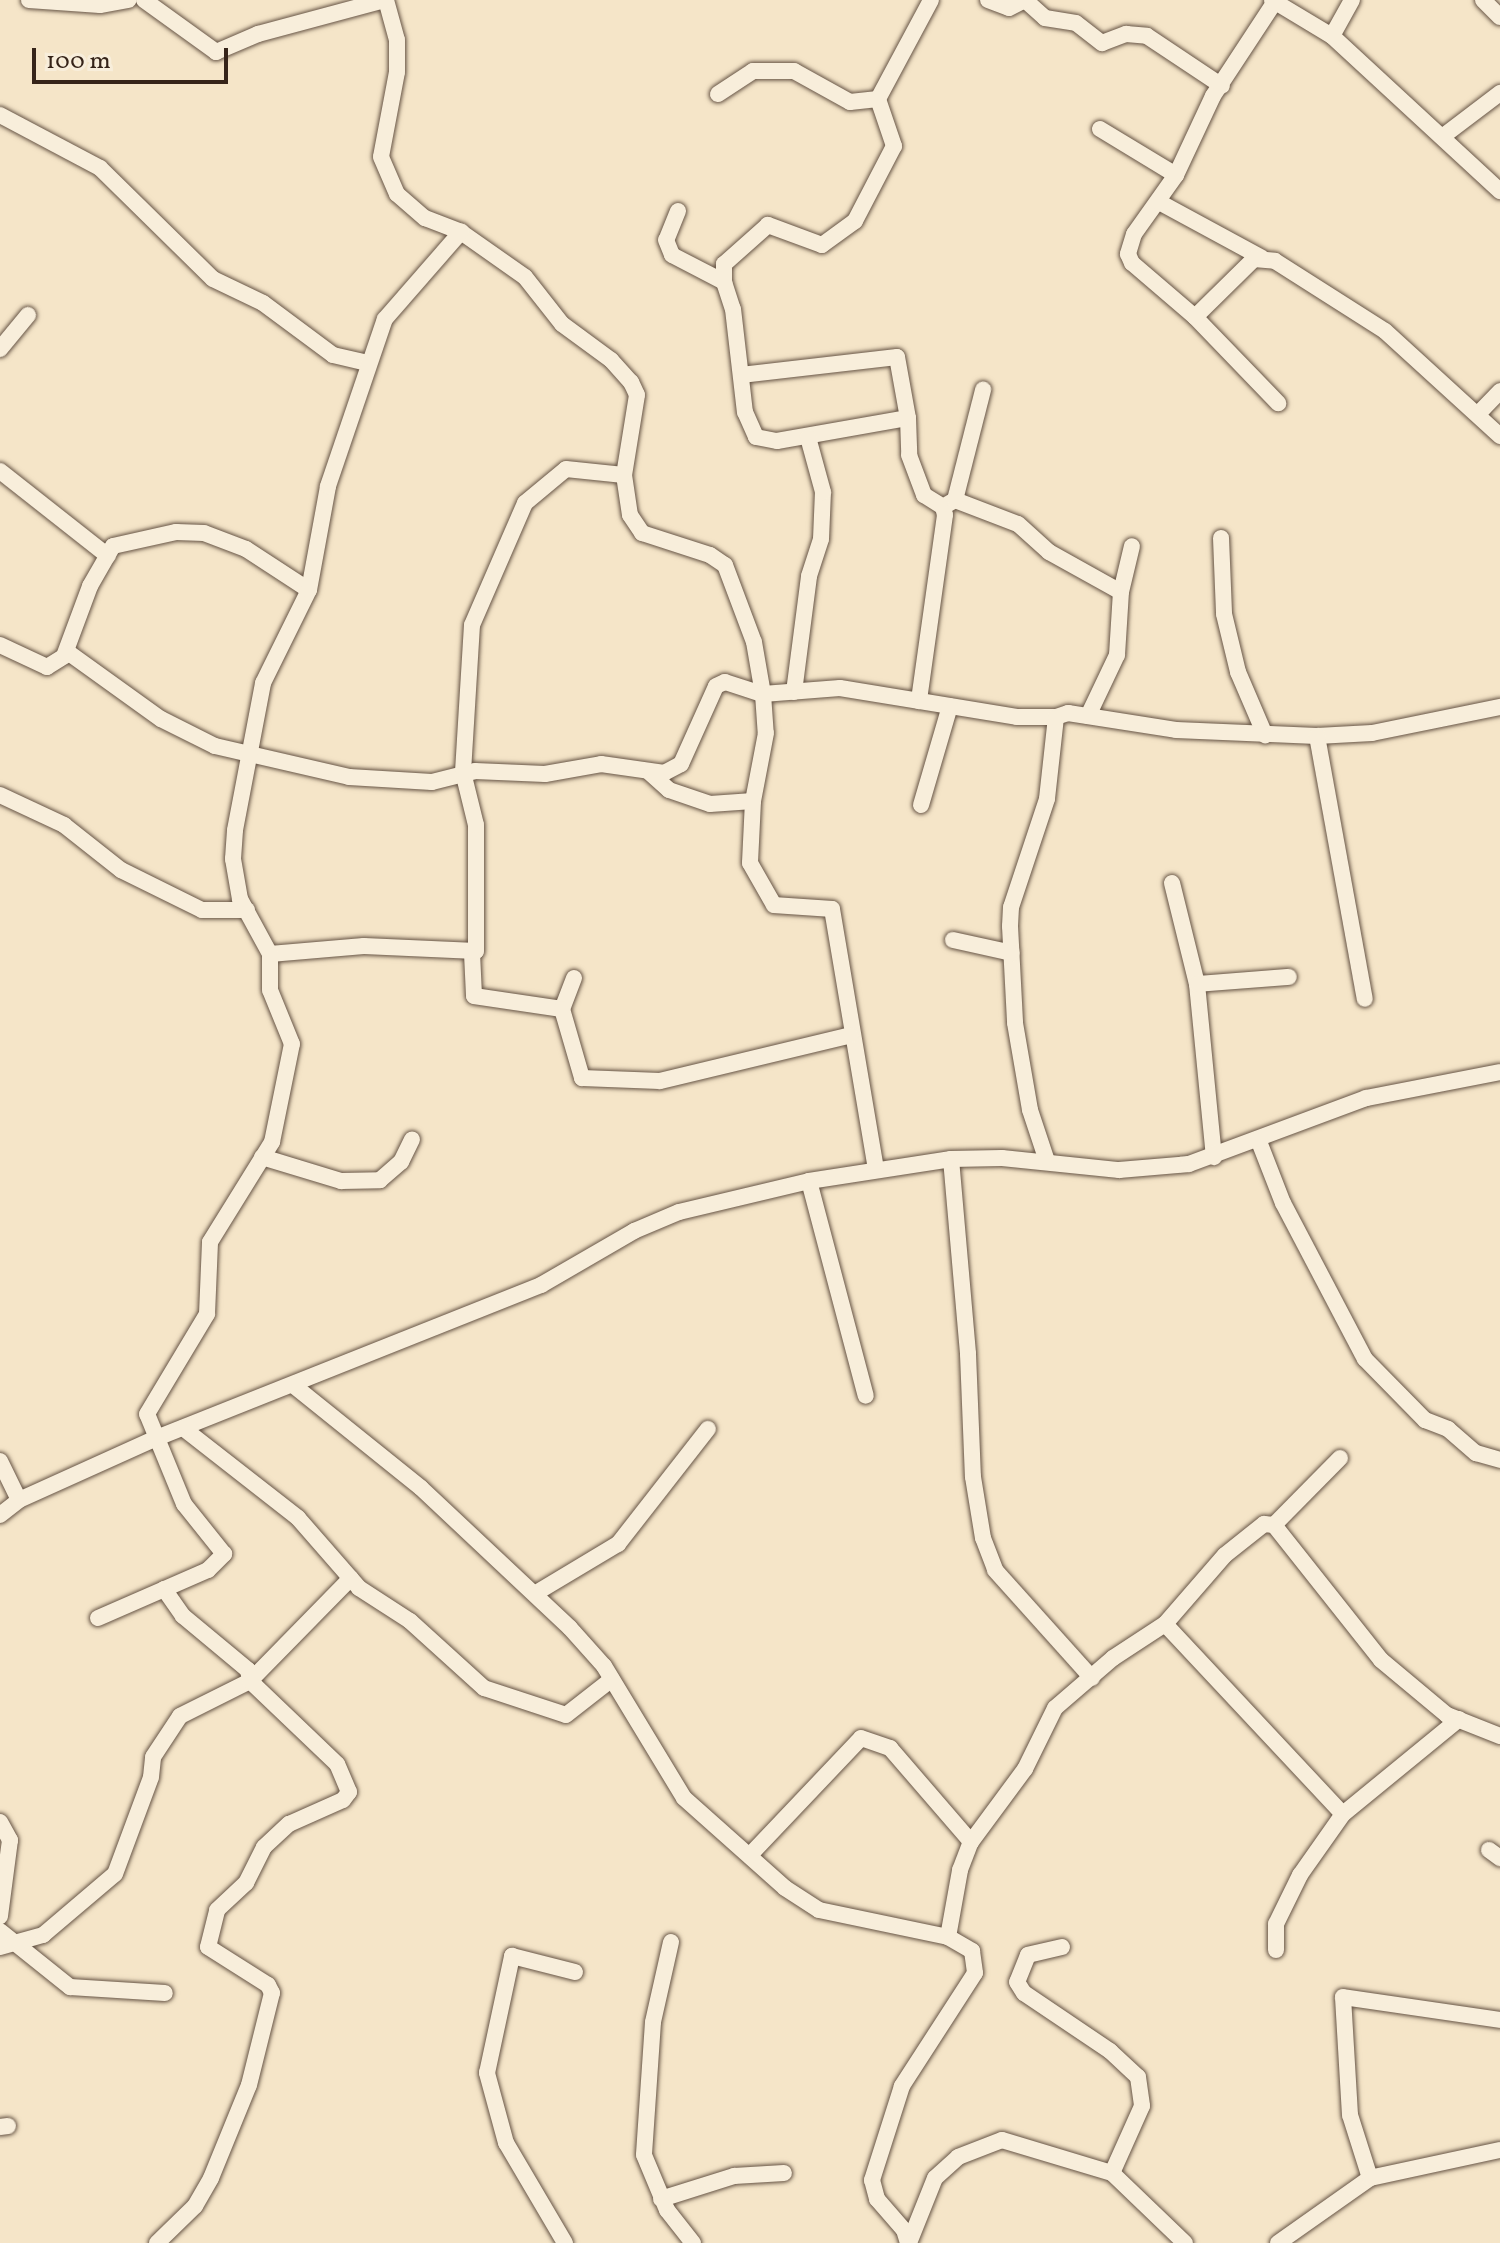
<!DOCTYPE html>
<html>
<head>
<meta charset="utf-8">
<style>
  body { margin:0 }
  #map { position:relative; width:1500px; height:2243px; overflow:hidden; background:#f5e5c8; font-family:Vollkorn,serif }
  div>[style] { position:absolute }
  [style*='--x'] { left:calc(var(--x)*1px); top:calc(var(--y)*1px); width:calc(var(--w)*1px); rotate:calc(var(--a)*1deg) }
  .roads { filter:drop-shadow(0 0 2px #665445) drop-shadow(0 0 2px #665445) }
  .minor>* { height:16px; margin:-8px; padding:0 8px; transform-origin:8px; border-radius:8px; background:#f8eedb }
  span { translate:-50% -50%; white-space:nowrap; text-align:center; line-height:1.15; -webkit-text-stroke:7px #f8eedb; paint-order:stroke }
  .scale { position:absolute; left:32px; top:48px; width:196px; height:36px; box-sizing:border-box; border:4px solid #362419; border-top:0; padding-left:10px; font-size:24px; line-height:28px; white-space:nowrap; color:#362419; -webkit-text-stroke:6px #f8eedb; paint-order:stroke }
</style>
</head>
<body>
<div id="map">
  <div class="roads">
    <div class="minor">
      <div style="--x:29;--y:0;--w:71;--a:4"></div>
      <div style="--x:100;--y:5;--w:29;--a:-10"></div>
      <div style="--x:144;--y:0;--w:89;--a:35.8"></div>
      <div style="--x:216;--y:52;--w:46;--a:-23.2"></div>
      <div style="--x:258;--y:34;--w:131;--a:-15"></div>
      <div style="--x:386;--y:0;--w:41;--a:74.6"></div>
      <div style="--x:397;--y:40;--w:32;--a:90"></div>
      <div style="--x:397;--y:72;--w:86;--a:100.7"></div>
      <div style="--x:381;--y:157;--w:40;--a:66.6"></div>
      <div style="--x:397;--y:194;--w:37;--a:41"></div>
      <div style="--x:425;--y:218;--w:39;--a:21"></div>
      <div style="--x:461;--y:232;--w:78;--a:35.1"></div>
      <div style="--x:525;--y:277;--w:60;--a:51.8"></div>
      <div style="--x:562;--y:324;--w:61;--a:36.3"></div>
      <div style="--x:611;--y:360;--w:30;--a:48"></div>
      <div style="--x:631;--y:382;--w:14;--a:65"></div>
      <div style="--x:637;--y:395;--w:81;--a:99.2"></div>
      <div style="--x:624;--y:475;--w:40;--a:81.5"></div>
      <div style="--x:630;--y:515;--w:22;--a:56"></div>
      <div style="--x:642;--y:533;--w:71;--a:17.9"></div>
      <div style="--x:710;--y:555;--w:18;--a:34"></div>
      <div style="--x:725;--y:565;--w:82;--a:69.4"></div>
      <div style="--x:754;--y:642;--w:53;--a:80.2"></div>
      <div style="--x:763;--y:694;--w:77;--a:-4.5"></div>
      <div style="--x:840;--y:688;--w:179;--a:9.3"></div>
      <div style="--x:1017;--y:717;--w:39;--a:0"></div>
      <div style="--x:1056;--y:717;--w:82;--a:96.3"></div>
      <div style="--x:1047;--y:799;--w:114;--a:108.4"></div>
      <div style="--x:1011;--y:907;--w:19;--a:93"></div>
      <div style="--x:1010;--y:926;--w:97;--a:87"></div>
      <div style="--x:1015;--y:1023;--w:88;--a:80.2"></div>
      <div style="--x:1030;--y:1110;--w:54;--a:71.6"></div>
      <div style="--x:988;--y:0;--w:22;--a:21"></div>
      <div style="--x:1009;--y:8;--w:18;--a:-27"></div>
      <div style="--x:1025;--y:0;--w:27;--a:42"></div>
      <div style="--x:1045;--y:18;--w:31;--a:9"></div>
      <div style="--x:1076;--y:23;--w:33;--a:38"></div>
      <div style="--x:1102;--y:43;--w:26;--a:-21"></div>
      <div style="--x:1126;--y:34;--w:21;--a:5"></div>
      <div style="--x:1147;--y:36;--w:90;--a:33.7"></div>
      <div style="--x:1272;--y:0;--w:70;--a:31"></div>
      <div style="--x:1332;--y:36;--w:229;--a:42.7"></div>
      <div style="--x:1276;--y:0;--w:115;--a:123.3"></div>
      <div style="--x:1213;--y:96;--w:87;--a:115.1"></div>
      <div style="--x:1176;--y:175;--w:72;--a:125.4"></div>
      <div style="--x:1134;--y:234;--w:21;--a:107"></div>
      <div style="--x:1128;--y:254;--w:10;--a:66"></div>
      <div style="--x:1132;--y:263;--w:83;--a:40.6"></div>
      <div style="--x:1195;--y:317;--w:120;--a:46"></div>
      <div style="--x:1483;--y:0;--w:24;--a:45"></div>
      <div style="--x:1332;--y:36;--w:41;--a:-60.9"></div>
      <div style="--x:718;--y:94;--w:42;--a:-33.3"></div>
      <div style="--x:753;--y:71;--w:41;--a:0"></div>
      <div style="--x:794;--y:71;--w:64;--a:29"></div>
      <div style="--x:850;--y:102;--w:28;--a:-6"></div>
      <div style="--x:878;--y:99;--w:112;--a:-61.8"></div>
      <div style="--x:878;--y:99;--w:50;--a:71.2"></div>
      <div style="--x:894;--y:146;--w:85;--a:117.5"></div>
      <div style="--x:855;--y:221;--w:41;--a:144"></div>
      <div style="--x:822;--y:245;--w:58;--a:-159.7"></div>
      <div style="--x:768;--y:225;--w:59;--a:138.4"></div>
      <div style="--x:724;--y:264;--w:18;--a:90"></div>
      <div style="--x:724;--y:282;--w:28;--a:72"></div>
      <div style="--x:733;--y:309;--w:104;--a:83.4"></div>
      <div style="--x:745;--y:412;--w:27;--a:66"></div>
      <div style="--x:756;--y:437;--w:21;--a:11"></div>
      <div style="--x:777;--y:441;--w:133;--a:-10"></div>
      <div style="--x:908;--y:418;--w:37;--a:88"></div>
      <div style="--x:909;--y:455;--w:43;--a:69.4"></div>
      <div style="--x:924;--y:495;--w:22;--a:32"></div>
      <div style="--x:943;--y:507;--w:8;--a:76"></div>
      <div style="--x:945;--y:515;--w:188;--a:98"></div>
      <div style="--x:0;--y:115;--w:113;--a:27.9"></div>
      <div style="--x:100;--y:168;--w:158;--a:44.5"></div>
      <div style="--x:213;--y:279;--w:55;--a:25.6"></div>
      <div style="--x:263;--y:303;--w:87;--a:36.6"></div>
      <div style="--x:333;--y:355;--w:36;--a:13"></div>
      <div style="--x:1100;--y:129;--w:89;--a:31.2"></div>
      <div style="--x:1442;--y:137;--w:73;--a:-37.2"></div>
      <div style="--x:1159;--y:202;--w:117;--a:28.5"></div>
      <div style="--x:678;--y:211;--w:31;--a:112"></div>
      <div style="--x:666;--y:240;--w:16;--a:68"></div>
      <div style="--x:672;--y:255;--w:59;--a:27.4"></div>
      <div style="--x:1195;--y:317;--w:83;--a:-44.5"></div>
      <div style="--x:1254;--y:259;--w:21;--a:5"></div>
      <div style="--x:1275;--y:261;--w:130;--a:32.5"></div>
      <div style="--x:1385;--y:331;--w:156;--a:42.4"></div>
      <div style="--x:0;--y:349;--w:44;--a:-50.5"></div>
      <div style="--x:741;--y:375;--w:157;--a:-6.6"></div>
      <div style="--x:897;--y:357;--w:62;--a:79.8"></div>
      <div style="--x:1478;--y:414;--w:32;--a:-46"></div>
      <div style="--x:0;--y:471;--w:137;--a:38.2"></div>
      <div style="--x:955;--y:500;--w:67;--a:20.9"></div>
      <div style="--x:1018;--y:524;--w:42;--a:42.1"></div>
      <div style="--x:1049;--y:552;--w:82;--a:29.1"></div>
      <div style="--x:948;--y:504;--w:8;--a:-30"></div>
      <div style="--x:955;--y:500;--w:114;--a:-75.7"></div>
      <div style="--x:1221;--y:538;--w:76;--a:87.7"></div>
      <div style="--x:1224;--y:614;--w:60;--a:76.4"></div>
      <div style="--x:1238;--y:672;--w:69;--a:66.8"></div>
      <div style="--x:0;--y:645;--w:52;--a:25.1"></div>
      <div style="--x:47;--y:667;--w:26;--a:-32"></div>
      <div style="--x:69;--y:653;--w:113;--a:35.7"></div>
      <div style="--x:161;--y:719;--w:60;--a:26.6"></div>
      <div style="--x:215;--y:746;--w:138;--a:13"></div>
      <div style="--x:349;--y:777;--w:83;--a:3.4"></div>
      <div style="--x:432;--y:782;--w:44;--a:-14.3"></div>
      <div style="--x:475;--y:771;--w:70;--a:2.5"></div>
      <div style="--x:545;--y:774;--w:57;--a:-10.1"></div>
      <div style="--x:601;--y:764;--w:64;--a:8.1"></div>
      <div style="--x:664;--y:773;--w:19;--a:-28"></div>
      <div style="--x:681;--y:764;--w:85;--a:-65.8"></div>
      <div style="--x:716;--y:686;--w:10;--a:-24"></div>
      <div style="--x:725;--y:682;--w:40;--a:18"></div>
      <div style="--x:763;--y:694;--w:39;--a:86"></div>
      <div style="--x:766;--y:733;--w:69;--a:100.8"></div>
      <div style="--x:753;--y:801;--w:62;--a:92.8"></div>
      <div style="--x:750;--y:863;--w:48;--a:60.3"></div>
      <div style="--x:774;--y:905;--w:58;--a:3.9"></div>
      <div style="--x:832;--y:909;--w:264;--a:80.4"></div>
      <div style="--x:64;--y:656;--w:75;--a:-69.6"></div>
      <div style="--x:90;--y:586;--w:46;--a:-60.1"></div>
      <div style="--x:113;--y:546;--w:65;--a:-12.5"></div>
      <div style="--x:176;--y:532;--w:28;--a:2"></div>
      <div style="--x:204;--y:533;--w:45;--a:20.9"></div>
      <div style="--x:246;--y:549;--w:75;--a:33.1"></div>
      <div style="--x:794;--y:692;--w:117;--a:-82.6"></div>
      <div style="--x:809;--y:576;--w:39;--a:-72"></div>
      <div style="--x:821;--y:539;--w:47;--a:-87.6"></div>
      <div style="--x:823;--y:492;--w:57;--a:-105.3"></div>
      <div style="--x:1088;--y:716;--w:68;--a:-64.6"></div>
      <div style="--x:1117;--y:655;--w:63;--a:-86.4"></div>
      <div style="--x:1121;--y:592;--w:47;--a:-76.6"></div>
      <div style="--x:1056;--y:717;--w:13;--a:-18"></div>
      <div style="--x:1068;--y:713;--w:109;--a:8.9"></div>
      <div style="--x:1176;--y:730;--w:141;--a:2.4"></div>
      <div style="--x:1317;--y:736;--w:55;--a:-3.1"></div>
      <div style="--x:1372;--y:733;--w:131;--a:-11.5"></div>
      <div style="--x:1317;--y:736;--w:267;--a:79.7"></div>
      <div style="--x:649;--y:772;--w:27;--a:42"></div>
      <div style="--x:669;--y:790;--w:43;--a:18.9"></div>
      <div style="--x:710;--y:804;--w:43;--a:-4"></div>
      <div style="--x:0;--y:795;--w:71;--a:25.1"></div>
      <div style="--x:64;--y:825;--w:73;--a:38.3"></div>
      <div style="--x:121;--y:870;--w:90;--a:26.3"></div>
      <div style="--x:202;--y:910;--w:45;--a:0"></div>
      <div style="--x:921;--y:805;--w:103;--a:-73.7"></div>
      <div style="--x:1172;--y:883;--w:104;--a:76.1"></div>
      <div style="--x:1197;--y:984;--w:174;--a:84.4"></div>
      <div style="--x:953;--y:940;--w:60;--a:12.4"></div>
      <div style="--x:472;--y:953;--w:43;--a:87.3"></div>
      <div style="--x:474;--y:996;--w:89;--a:8.4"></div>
      <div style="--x:270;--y:954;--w:94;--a:-4.9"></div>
      <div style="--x:364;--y:946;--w:112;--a:2.6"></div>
      <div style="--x:476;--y:951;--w:126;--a:-90"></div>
      <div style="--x:476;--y:825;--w:55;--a:-103.8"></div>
      <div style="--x:463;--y:772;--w:147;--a:-86.5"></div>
      <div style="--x:472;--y:625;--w:133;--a:-66.5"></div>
      <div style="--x:525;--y:503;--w:53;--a:-39.7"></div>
      <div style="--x:566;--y:469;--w:58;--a:5.9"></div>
      <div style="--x:574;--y:978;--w:33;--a:111"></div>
      <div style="--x:562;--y:1009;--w:72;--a:73.8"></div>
      <div style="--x:582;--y:1078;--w:78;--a:2.2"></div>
      <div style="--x:660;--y:1081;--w:196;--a:-13.5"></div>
      <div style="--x:1197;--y:984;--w:92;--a:-4.4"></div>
      <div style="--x:1258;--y:1139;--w:69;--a:68.7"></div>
      <div style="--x:1283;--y:1203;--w:176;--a:62.3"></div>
      <div style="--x:1365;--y:1359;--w:86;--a:45.5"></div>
      <div style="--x:1425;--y:1420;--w:25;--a:21"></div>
      <div style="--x:1448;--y:1429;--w:37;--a:41"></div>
      <div style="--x:1476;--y:1453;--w:25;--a:16"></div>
      <div style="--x:262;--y:1157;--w:83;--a:16.9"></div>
      <div style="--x:341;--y:1181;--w:39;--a:-1"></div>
      <div style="--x:380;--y:1180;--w:28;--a:-41"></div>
      <div style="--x:401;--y:1162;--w:25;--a:-64"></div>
      <div style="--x:951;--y:1159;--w:196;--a:85"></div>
      <div style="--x:968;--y:1354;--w:123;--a:87.7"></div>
      <div style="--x:973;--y:1477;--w:62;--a:80.7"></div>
      <div style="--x:983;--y:1538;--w:34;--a:69"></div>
      <div style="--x:995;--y:1570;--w:145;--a:48.1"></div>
      <div style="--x:809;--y:1181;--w:222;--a:75.2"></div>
      <div style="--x:293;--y:1385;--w:164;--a:38.8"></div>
      <div style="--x:421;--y:1488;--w:204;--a:43.2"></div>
      <div style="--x:570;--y:1628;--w:51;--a:48.2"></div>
      <div style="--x:604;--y:1666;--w:154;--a:58.8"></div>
      <div style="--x:684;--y:1798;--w:135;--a:41.7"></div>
      <div style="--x:785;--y:1888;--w:40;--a:32.9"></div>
      <div style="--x:819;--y:1910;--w:132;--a:11.8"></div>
      <div style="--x:948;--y:1937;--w:28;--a:30"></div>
      <div style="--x:972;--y:1951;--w:22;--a:82"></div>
      <div style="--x:975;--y:1973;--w:135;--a:122.9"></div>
      <div style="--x:902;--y:2086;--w:99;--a:107.7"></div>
      <div style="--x:872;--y:2180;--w:20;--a:75"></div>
      <div style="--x:877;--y:2199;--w:41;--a:48.9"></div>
      <div style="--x:904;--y:2230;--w:14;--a:73"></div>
      <div style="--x:183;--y:1428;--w:146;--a:38"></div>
      <div style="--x:298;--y:1518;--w:93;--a:48.9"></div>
      <div style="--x:359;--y:1588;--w:61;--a:32.9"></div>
      <div style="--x:410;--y:1621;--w:100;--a:42.2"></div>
      <div style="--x:484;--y:1688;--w:86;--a:18.2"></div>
      <div style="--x:566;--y:1715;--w:58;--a:-38"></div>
      <div style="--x:0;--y:1461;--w:43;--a:64"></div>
      <div style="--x:0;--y:1515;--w:24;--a:-38"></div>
      <div style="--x:19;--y:1500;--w:148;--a:-24.3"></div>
      <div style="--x:154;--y:1439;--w:417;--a:-21.7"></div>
      <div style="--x:541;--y:1285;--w:108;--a:-30.1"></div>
      <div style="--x:634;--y:1231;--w:49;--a:-22.9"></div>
      <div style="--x:679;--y:1212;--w:134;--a:-13.4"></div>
      <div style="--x:809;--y:1181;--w:144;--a:-8.8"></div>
      <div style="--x:951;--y:1159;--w:51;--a:-1.1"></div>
      <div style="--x:1002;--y:1158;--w:118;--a:5.9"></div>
      <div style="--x:1119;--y:1170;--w:70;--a:-4.9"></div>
      <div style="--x:1189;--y:1164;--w:189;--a:-20.4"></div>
      <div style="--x:1366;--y:1098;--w:136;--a:-11"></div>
      <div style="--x:1274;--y:1525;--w:94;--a:-45.4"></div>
      <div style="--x:536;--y:1593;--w:96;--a:-30.9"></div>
      <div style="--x:618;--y:1544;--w:146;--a:-52"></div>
      <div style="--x:98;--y:1618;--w:120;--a:-23.6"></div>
      <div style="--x:208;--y:1570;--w:23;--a:-45"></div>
      <div style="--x:224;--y:1554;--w:64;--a:-128.7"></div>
      <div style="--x:184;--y:1504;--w:97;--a:-112.3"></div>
      <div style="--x:147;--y:1414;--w:117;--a:-59"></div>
      <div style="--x:207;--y:1314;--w:72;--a:-87.6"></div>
      <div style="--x:210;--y:1242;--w:118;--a:-58.2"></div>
      <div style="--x:272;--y:1142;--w:100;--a:-78.5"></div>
      <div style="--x:292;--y:1044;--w:58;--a:-112.2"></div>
      <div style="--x:270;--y:990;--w:36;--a:-90"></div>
      <div style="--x:270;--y:954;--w:63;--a:-118.6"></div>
      <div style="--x:240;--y:899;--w:41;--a:-99.9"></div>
      <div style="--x:233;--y:859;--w:29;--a:-86"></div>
      <div style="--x:235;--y:830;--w:150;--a:-79.2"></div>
      <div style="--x:263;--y:683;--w:104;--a:-63.7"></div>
      <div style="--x:309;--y:590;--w:106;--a:-79.6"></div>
      <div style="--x:328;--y:486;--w:176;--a:-71.2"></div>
      <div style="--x:385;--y:319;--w:116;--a:-48.9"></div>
      <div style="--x:1165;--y:1624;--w:260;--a:46.9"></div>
      <div style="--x:1343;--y:1814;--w:150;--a:-39.3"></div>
      <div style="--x:0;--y:1822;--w:21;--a:61"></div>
      <div style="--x:10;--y:1840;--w:77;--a:97.5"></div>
      <div style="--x:1489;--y:1850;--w:14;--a:36"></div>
      <div style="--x:750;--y:1855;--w:161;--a:-46.5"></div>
      <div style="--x:861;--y:1738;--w:31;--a:19"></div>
      <div style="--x:890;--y:1748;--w:124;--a:49.2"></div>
      <div style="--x:0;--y:1931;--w:90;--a:38.7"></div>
      <div style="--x:70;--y:1987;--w:95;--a:3.6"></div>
      <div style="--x:948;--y:1937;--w:68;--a:-79.8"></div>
      <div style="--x:960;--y:1870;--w:30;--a:-69"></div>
      <div style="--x:971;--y:1842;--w:91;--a:-53.5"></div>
      <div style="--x:1025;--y:1769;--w:68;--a:-63.8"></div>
      <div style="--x:1055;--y:1708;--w:77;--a:-40.8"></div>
      <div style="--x:1113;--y:1658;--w:62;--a:-33.2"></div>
      <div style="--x:1165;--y:1624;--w:91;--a:-49"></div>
      <div style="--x:1225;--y:1555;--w:50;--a:-38.5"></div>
      <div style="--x:1264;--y:1524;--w:10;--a:6"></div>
      <div style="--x:1274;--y:1525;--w:172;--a:51.6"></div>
      <div style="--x:1381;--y:1660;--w:86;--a:39.8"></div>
      <div style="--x:1447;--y:1715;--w:57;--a:21.6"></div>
      <div style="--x:671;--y:1942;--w:82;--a:102.7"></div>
      <div style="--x:653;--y:2022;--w:133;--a:93.9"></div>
      <div style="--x:644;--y:2155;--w:60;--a:67.3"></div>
      <div style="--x:667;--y:2210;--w:42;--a:51.8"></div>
      <div style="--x:0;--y:1947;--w:45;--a:-15.6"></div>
      <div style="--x:43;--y:1935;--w:94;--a:-40.3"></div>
      <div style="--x:115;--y:1874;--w:103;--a:-69.6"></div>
      <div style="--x:151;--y:1777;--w:20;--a:-84"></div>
      <div style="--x:153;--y:1757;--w:49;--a:-56.6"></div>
      <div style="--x:180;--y:1716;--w:78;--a:-26.6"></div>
      <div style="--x:250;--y:1681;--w:11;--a:-100"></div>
      <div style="--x:248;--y:1670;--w:85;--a:-140.3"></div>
      <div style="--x:183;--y:1616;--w:33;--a:-125"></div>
      <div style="--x:1062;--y:1947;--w:35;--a:167"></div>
      <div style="--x:1028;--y:1955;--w:29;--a:112"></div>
      <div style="--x:1017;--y:1982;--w:13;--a:58"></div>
      <div style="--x:1024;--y:1993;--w:104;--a:34"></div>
      <div style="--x:1110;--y:2051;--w:38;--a:43"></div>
      <div style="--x:1138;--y:2077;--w:29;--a:82"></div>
      <div style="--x:1142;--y:2106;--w:73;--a:114.1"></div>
      <div style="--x:1276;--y:1950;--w:26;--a:-90"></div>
      <div style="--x:1276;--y:1924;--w:55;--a:-63.9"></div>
      <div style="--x:1300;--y:1875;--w:75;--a:-54.8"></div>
      <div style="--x:0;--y:2127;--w:8;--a:-7"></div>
      <div style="--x:1370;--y:2178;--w:66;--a:-107.6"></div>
      <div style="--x:1350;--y:2115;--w:118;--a:-93.4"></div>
      <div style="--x:1343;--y:1997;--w:159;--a:8.3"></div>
      <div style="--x:661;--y:2199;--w:77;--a:-17.5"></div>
      <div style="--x:734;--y:2176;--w:50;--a:-3.4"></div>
      <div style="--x:157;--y:2243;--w:53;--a:-44.2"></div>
      <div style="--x:195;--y:2206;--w:32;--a:-60"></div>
      <div style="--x:211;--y:2178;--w:100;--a:-67.8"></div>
      <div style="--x:249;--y:2085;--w:95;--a:-76"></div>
      <div style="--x:272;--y:1993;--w:9;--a:-117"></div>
      <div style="--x:268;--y:1985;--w:71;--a:-147.7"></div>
      <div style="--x:208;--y:1947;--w:38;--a:-76"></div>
      <div style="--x:217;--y:1910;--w:40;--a:-43"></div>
      <div style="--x:246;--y:1883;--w:40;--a:-63.4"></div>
      <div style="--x:264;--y:1847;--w:34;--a:-43"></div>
      <div style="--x:289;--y:1824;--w:59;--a:-24"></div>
      <div style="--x:343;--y:1800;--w:10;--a:-53"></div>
      <div style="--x:349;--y:1792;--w:30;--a:-113"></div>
      <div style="--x:337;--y:1764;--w:120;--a:-136.3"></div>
      <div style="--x:250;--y:1681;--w:144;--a:-45.6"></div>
      <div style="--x:565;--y:2243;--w:116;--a:-120.5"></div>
      <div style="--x:506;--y:2143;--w:73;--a:-105.2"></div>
      <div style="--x:487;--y:2073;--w:120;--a:-77.9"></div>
      <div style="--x:512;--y:1956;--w:65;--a:14.3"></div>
      <div style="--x:909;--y:2243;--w:70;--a:-68.2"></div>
      <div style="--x:935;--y:2178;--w:31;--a:-42"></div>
      <div style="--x:958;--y:2157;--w:47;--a:-21.1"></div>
      <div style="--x:1002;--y:2140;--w:115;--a:16.7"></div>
      <div style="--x:1112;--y:2173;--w:101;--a:43.8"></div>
      <div style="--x:1278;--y:2243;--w:113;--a:-35.2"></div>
      <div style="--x:1370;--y:2178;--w:133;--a:-12.2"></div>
    </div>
  </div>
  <div class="scale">100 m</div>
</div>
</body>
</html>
